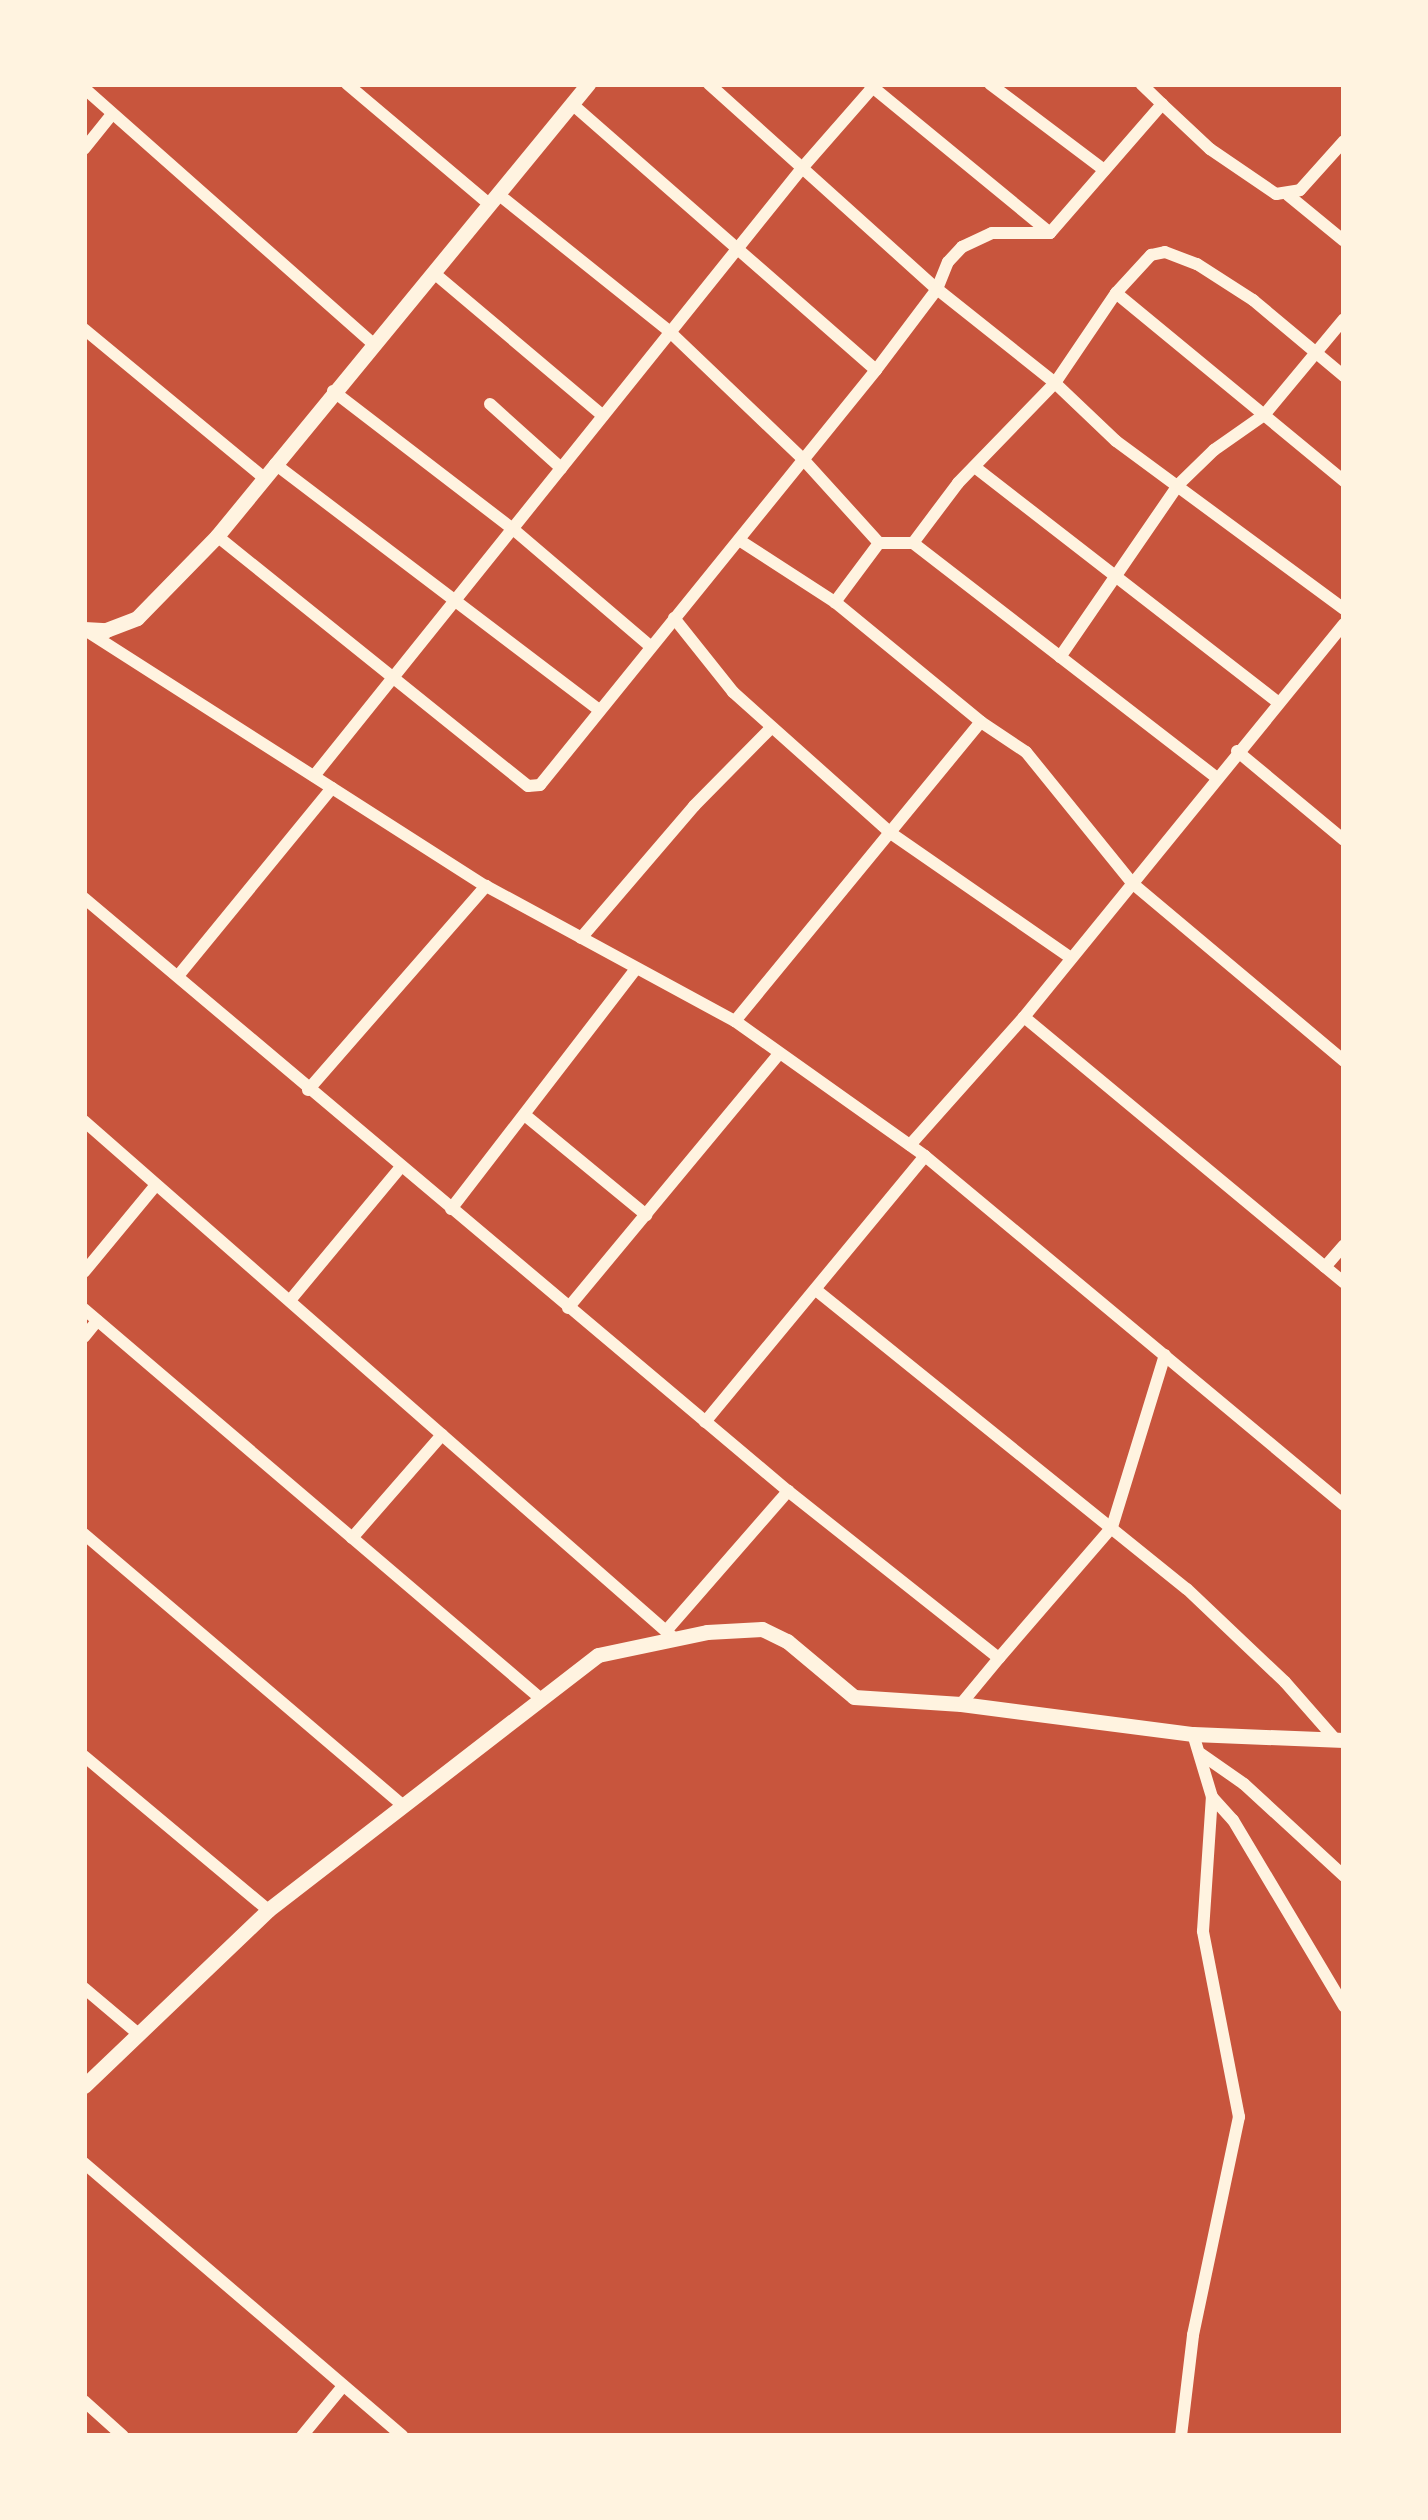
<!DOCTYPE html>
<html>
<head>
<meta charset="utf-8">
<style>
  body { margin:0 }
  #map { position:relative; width:1428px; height:2520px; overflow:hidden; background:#c8553d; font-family:Cabin,sans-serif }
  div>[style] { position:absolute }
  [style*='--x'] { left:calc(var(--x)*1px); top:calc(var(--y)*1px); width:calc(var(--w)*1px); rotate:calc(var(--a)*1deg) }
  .minor>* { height:12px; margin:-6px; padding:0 6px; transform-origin:6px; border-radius:6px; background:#fff3e0 }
  .tertiary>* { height:15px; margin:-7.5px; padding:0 7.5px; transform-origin:7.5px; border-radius:7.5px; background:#fff3e0 }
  span { translate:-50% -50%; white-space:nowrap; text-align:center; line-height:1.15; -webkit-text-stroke:9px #fff3e0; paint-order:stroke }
  .frame { position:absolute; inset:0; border:87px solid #fff3e0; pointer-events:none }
</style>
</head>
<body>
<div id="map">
  <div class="minor">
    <div style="--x:347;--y:84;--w:187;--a:40.2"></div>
    <div style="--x:709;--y:84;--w:307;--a:42"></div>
    <div style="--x:937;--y:289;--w:151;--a:38.5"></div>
    <div style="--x:1055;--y:383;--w:84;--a:43.6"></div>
    <div style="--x:1116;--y:441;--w:283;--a:36.4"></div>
    <div style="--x:990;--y:84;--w:143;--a:37"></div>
    <div style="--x:870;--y:85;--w:233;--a:39.4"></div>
    <div style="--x:84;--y:88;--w:386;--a:41.5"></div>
    <div style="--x:572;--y:104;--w:404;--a:41.2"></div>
    <div style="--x:1162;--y:104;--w:66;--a:43.2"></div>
    <div style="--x:1210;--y:149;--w:80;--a:34.3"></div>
    <div style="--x:1276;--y:194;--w:24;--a:-9"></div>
    <div style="--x:1300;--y:190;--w:66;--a:-48.1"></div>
    <div style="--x:84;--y:149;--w:45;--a:-51.3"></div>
    <div style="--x:498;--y:194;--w:221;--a:38.7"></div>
    <div style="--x:670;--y:332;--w:182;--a:43.7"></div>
    <div style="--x:802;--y:458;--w:115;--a:47.8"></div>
    <div style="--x:879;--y:543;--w:74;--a:126.7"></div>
    <div style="--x:1288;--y:195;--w:72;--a:39.4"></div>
    <div style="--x:434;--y:273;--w:221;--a:40.2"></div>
    <div style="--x:1116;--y:293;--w:296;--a:39.5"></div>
    <div style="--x:84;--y:329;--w:234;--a:39.6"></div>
    <div style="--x:333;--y:391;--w:227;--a:37.5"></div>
    <div style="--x:513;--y:529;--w:180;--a:40.5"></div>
    <div style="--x:490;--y:404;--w:96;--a:42"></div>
    <div style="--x:275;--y:464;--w:407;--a:37.2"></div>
    <div style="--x:976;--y:468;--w:382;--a:37.8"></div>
    <div style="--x:217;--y:536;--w:399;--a:38.8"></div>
    <div style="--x:528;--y:786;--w:12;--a:-5"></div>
    <div style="--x:540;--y:785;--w:534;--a:-51.01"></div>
    <div style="--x:876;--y:370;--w:101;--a:-53"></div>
    <div style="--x:937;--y:289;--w:29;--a:-68"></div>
    <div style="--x:948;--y:262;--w:21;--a:-47"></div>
    <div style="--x:962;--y:247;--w:33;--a:-25"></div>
    <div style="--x:992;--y:233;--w:58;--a:0"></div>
    <div style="--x:1050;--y:233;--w:171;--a:-49"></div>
    <div style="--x:1162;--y:104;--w:29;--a:-136"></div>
    <div style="--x:739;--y:540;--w:114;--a:32.9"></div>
    <div style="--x:835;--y:602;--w:189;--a:39.4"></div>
    <div style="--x:981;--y:722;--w:54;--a:33.7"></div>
    <div style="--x:1026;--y:752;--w:169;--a:51"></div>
    <div style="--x:1132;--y:883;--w:277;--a:40"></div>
    <div style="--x:879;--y:543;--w:34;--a:0"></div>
    <div style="--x:913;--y:543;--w:383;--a:37.7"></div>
    <div style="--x:913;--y:543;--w:75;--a:-53.1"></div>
    <div style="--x:958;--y:483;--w:139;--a:-45.9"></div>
    <div style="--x:1055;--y:383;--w:109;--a:-55.9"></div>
    <div style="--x:1116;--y:293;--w:52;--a:-47.4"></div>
    <div style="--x:1151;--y:255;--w:14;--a:-12"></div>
    <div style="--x:1165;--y:252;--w:34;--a:21"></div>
    <div style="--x:1197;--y:264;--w:67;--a:32.7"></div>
    <div style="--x:1253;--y:300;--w:119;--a:39.9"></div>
    <div style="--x:674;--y:618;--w:95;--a:51.4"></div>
    <div style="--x:733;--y:692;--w:213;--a:41.8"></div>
    <div style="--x:892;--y:834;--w:218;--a:34.7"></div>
    <div style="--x:85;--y:630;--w:476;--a:32.6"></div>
    <div style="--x:486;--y:886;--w:283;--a:28.5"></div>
    <div style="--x:735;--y:1021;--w:233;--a:35.4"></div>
    <div style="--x:925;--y:1156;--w:545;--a:39.79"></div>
    <div style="--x:1060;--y:657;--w:210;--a:-55.5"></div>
    <div style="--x:1179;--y:484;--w:49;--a:-44.2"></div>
    <div style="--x:1214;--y:450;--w:61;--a:-35"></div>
    <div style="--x:1264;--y:415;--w:125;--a:-50.2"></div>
    <div style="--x:1237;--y:751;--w:139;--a:39.8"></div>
    <div style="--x:314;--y:776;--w:781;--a:-51.24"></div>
    <div style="--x:803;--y:167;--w:106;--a:-48.8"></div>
    <div style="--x:84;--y:898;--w:920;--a:40.11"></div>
    <div style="--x:788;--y:1491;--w:269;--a:38.4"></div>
    <div style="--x:999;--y:1658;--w:173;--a:-49.2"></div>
    <div style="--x:1112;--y:1527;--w:180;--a:-72.9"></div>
    <div style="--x:581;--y:938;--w:174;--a:-49.4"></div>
    <div style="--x:694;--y:806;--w:110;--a:-45.4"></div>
    <div style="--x:178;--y:976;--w:243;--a:-50.7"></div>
    <div style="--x:1024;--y:1017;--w:416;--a:39.7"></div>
    <div style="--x:735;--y:1021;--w:387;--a:-50.6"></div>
    <div style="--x:308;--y:1090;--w:271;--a:-48.9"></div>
    <div style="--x:526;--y:1116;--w:156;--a:39.5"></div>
    <div style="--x:84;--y:1121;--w:787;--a:41.24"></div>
    <div style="--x:910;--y:1145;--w:171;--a:-48.3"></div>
    <div style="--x:1024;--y:1017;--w:507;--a:-50.85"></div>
    <div style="--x:451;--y:1209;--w:303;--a:-52.4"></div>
    <div style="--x:1325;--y:1267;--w:29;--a:-49"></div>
    <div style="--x:84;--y:1272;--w:113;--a:-50.4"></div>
    <div style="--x:816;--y:1290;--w:476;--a:38.9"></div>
    <div style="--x:1187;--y:1589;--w:135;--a:43.5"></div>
    <div style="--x:1285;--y:1682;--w:76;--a:48.7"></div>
    <div style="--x:292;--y:1298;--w:169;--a:-50.3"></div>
    <div style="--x:568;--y:1308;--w:330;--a:-50.3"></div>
    <div style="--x:84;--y:1309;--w:599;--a:40.47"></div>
    <div style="--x:84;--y:1337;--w:21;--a:-51"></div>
    <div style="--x:705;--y:1422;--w:345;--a:-50.4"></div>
    <div style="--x:84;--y:1534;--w:415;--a:40.4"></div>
    <div style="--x:352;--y:1538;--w:137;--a:-48.9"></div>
    <div style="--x:666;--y:1631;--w:186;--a:-48.9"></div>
    <div style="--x:961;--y:1704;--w:60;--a:-50.4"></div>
    <div style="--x:1201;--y:1754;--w:52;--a:34.9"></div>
    <div style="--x:1244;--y:1784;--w:136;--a:42.6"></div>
    <div style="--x:84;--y:1756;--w:240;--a:39.9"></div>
    <div style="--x:1212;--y:1797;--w:31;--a:48"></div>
    <div style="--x:1233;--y:1820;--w:217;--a:59.2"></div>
    <div style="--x:84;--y:1988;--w:68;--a:40.2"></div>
    <div style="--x:84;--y:2163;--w:419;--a:40.6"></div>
    <div style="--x:84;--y:2401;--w:52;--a:41.9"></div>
    <div style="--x:302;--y:2436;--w:65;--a:-50.6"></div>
    <div style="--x:1181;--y:2436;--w:102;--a:-83.2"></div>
    <div style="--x:1193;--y:2335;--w:223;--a:-78.1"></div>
    <div style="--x:1239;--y:2117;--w:189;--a:-101"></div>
    <div style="--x:1203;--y:1931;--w:134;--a:-86.2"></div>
    <div style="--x:1212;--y:1797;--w:66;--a:-106.8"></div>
  </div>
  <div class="tertiary">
    <div style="--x:84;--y:629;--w:22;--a:3"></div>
    <div style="--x:106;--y:630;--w:33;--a:-21"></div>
    <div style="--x:137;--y:618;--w:115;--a:-45.7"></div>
    <div style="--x:217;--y:536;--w:585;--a:-50.62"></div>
    <div style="--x:84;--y:2086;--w:255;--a:-43.7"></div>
    <div style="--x:268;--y:1910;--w:417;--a:-37.7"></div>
    <div style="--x:598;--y:1655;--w:111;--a:-11.9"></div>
    <div style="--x:707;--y:1632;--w:55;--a:-3.1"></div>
    <div style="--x:762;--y:1629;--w:28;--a:26"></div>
    <div style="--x:787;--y:1641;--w:87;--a:39.9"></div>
    <div style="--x:854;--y:1697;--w:107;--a:3.7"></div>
    <div style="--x:961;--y:1704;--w:234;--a:7.4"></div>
    <div style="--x:1193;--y:1734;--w:151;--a:2.3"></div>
  </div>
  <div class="frame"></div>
</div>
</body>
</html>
